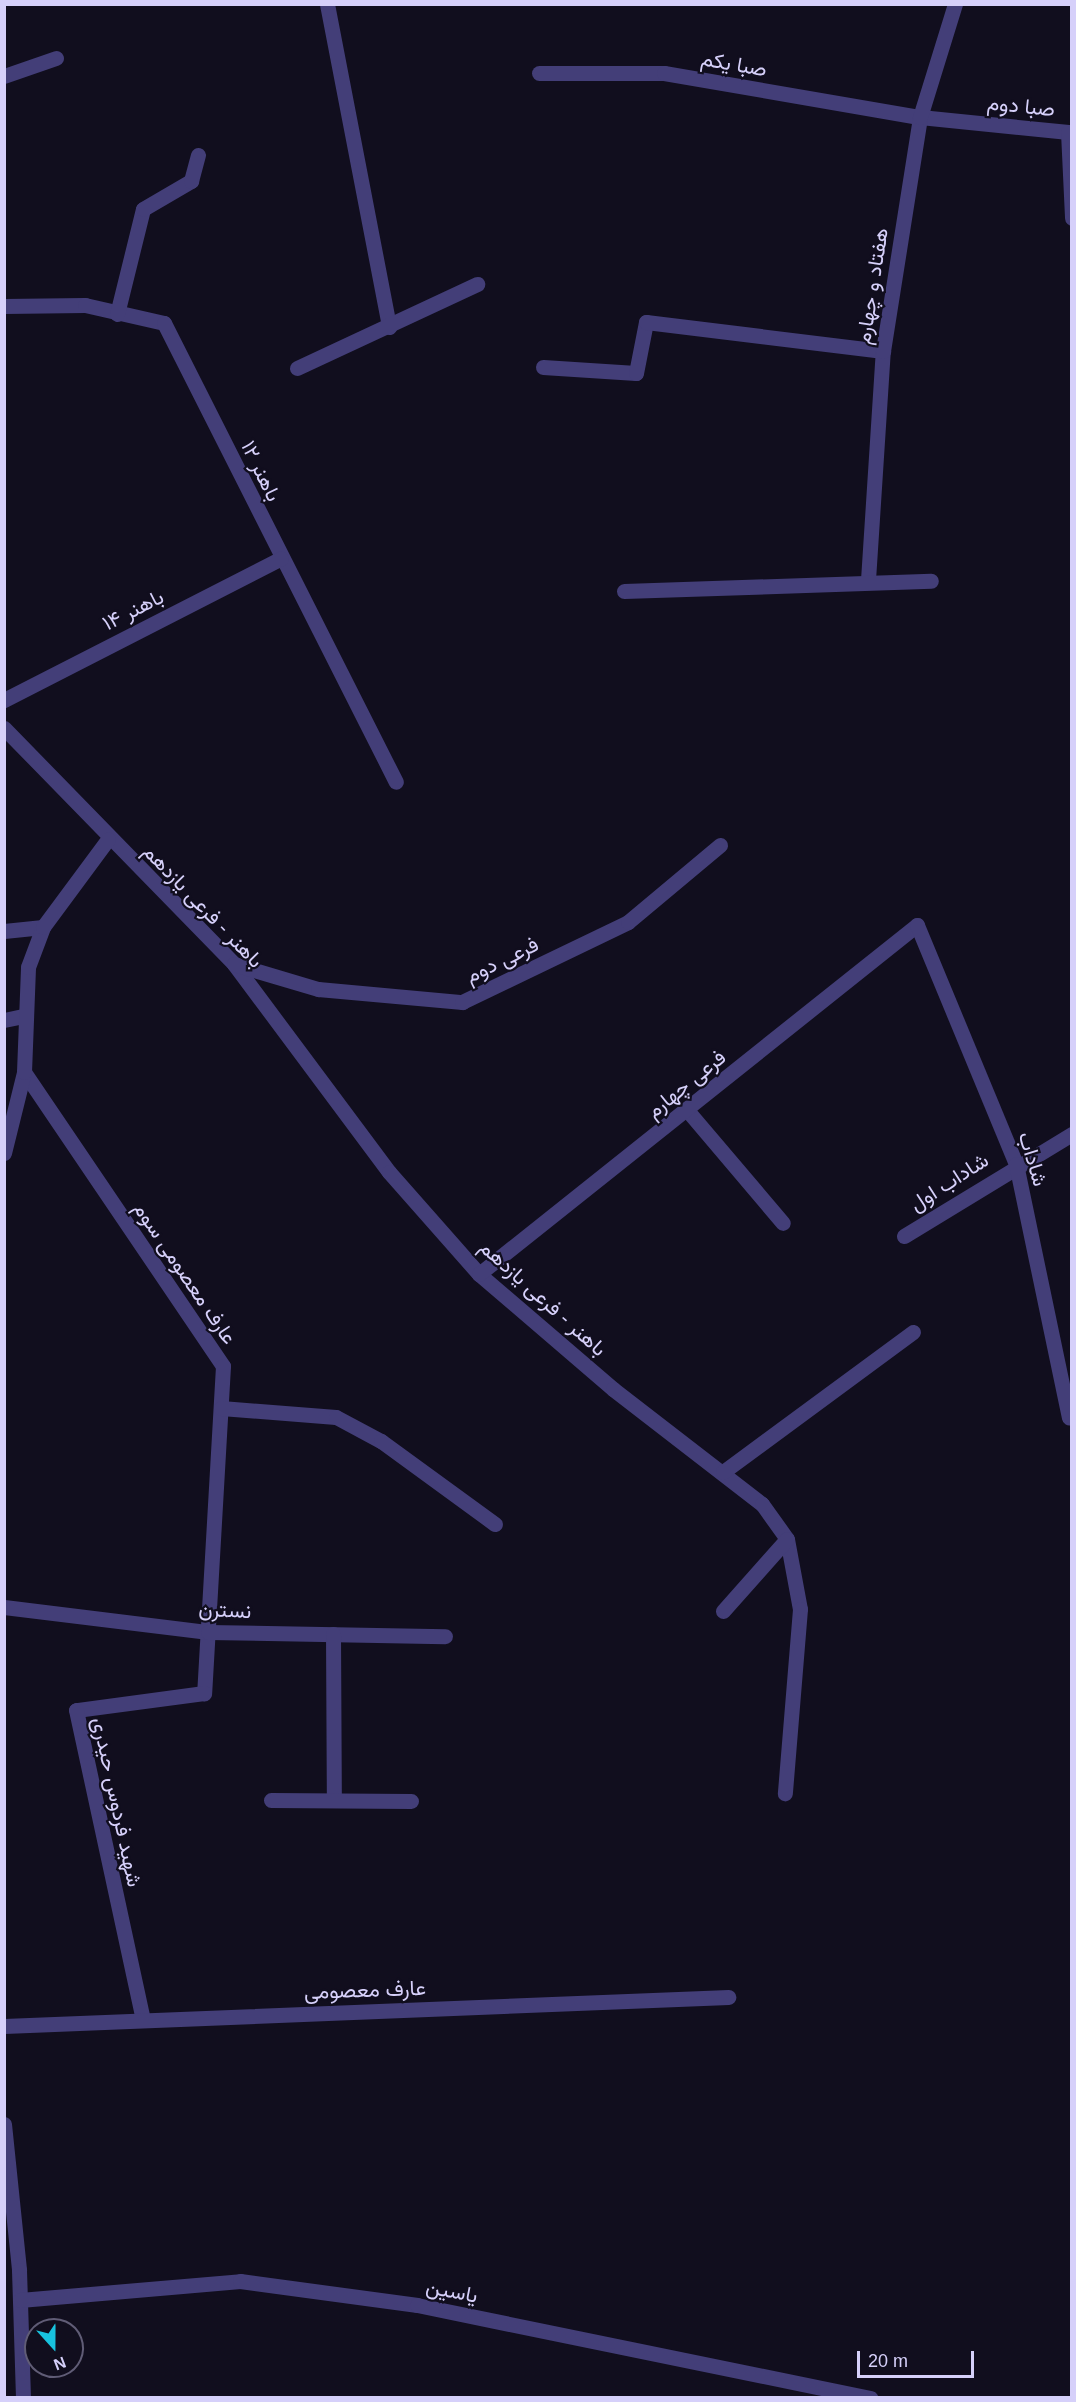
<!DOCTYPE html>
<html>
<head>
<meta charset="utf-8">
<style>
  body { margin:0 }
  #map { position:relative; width:1076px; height:2402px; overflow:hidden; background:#110e1e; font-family:Helvetica,Vazirmatn,sans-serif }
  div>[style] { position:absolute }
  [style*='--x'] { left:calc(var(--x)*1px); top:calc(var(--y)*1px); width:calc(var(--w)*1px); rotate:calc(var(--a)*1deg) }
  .lane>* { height:15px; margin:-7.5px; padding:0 7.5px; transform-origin:7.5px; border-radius:7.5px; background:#433e78 }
  .street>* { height:15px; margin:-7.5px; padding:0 7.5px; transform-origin:7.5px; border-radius:7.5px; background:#433e78 }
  span { translate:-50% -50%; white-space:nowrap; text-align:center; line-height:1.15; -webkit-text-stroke:4.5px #110e1e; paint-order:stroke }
  .street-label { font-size:21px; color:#d6d0fa }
  .frame { position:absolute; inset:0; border:6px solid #d6d0fa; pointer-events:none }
  .north { position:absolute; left:24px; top:2318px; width:60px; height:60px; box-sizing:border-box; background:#110e1e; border:2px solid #605c76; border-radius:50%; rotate:159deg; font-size:16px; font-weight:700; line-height:24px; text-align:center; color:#d6d0fa }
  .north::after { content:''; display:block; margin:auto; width:21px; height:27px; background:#18c2de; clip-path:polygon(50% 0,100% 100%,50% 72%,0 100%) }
  .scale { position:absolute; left:857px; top:2351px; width:117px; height:27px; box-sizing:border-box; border:3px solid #d6d0fa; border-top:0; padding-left:8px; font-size:18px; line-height:21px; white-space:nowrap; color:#d6d0fa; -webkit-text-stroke:4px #110e1e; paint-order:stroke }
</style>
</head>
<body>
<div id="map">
  <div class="lane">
    <div style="--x:4;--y:931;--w:39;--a:-6"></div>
    <div style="--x:4;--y:1020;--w:19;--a:-12"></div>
    <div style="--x:687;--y:1110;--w:148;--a:49.7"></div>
  </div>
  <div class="street">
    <div style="--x:327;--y:4;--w:329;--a:79.1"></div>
    <div style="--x:539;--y:73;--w:125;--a:0"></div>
    <div style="--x:664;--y:73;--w:260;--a:9.8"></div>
    <div style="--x:920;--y:117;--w:149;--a:5.8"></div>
    <div style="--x:1068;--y:132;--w:86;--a:87.3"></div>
    <div style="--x:4;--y:76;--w:55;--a:-19.1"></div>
    <div style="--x:4;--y:306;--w:81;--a:-0.7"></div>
    <div style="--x:85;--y:305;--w:81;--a:12.8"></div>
    <div style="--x:164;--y:323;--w:514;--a:63.19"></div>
    <div style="--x:117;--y:314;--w:108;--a:-76.1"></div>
    <div style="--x:143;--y:209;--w:56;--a:-30.3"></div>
    <div style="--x:191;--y:181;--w:27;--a:-75"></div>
    <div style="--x:543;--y:367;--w:93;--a:3.7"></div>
    <div style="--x:636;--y:373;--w:52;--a:-78.9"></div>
    <div style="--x:646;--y:322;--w:239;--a:7"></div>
    <div style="--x:297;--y:368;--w:199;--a:-25"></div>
    <div style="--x:868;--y:580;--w:229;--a:-86.3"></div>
    <div style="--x:883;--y:351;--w:237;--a:-81"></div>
    <div style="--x:920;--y:117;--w:118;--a:-72.8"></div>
    <div style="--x:624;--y:591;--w:307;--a:-1.9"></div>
    <div style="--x:4;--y:700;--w:311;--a:-27.1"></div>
    <div style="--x:4;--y:728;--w:330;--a:45.7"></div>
    <div style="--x:234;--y:964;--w:259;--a:53.3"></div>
    <div style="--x:389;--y:1172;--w:136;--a:48.6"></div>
    <div style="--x:479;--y:1274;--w:177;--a:40.6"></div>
    <div style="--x:613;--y:1389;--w:188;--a:37.7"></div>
    <div style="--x:762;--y:1504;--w:43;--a:54.5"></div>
    <div style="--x:787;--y:1539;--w:71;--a:79.5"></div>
    <div style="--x:800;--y:1609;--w:185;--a:94.7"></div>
    <div style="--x:234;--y:964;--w:88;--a:16.6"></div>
    <div style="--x:318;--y:989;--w:145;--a:5.2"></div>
    <div style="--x:462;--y:1002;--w:184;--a:-25.7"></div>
    <div style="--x:628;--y:922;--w:120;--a:-39.9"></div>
    <div style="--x:24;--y:1072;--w:355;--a:55.9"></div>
    <div style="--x:223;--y:1366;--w:328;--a:93.3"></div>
    <div style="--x:204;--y:1693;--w:129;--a:172.4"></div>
    <div style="--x:76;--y:1710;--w:317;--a:77.8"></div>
    <div style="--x:4;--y:1153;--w:83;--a:-76.1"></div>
    <div style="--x:24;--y:1072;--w:105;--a:-87.8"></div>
    <div style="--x:28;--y:967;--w:43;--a:-69.4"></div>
    <div style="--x:43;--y:927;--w:109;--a:-53.5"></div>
    <div style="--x:904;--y:1236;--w:197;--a:-31.3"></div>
    <div style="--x:479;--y:1274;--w:560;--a:-38.55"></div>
    <div style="--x:917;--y:925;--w:259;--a:67.5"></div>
    <div style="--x:1016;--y:1164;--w:259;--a:78.2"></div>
    <div style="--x:221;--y:1408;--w:115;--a:4.5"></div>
    <div style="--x:336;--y:1417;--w:51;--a:28.1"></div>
    <div style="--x:381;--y:1441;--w:141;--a:36.1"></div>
    <div style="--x:723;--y:1472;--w:236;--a:-36.4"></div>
    <div style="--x:4;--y:1607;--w:206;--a:7"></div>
    <div style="--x:208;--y:1632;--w:237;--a:1"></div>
    <div style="--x:723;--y:1611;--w:96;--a:-48.4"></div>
    <div style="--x:333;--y:1634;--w:165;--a:89.7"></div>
    <div style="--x:271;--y:1800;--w:140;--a:0.4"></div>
    <div style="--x:4;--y:2026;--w:725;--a:-2.29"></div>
    <div style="--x:4;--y:2124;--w:147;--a:84.1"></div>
    <div style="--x:19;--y:2270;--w:128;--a:88.2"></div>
    <div style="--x:20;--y:2300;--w:221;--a:-4.9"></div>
    <div style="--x:240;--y:2281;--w:179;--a:7.7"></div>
    <div style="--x:417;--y:2305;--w:463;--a:11.6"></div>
  </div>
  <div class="street-label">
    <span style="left:734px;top:64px;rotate:10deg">صبا یکم</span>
    <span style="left:1021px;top:106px;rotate:6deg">صبا دوم</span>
    <span style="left:872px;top:286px;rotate:-81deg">هفتاد و چهارم</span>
    <span style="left:261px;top:471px;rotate:64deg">باهنر ۱۲</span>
    <span style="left:133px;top:610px;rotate:-27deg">باهنر ۱۴</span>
    <span style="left:203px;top:906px;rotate:46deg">باهنر - فرعی یازدهم</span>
    <span style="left:502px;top:960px;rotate:-26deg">فرعی دوم</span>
    <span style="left:686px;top:1084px;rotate:-39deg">فرعی چهارم</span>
    <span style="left:1033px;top:1159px;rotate:73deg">شاداب</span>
    <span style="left:949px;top:1182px;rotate:-33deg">شاداب اول</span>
    <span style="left:185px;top:1273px;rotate:56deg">عارف معصومی سوم</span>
    <span style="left:543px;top:1298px;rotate:42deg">باهنر - فرعی یازدهم</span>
    <span style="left:225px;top:1610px;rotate:3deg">نسترن</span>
    <span style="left:117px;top:1802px;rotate:78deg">شهید فردوس حیدری</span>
    <span style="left:365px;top:1990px;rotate:-2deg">عارف معصومی</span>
    <span style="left:452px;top:2291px;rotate:11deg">یاسین</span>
  </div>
  <div class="frame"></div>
  <div class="north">N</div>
  <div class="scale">20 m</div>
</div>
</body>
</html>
